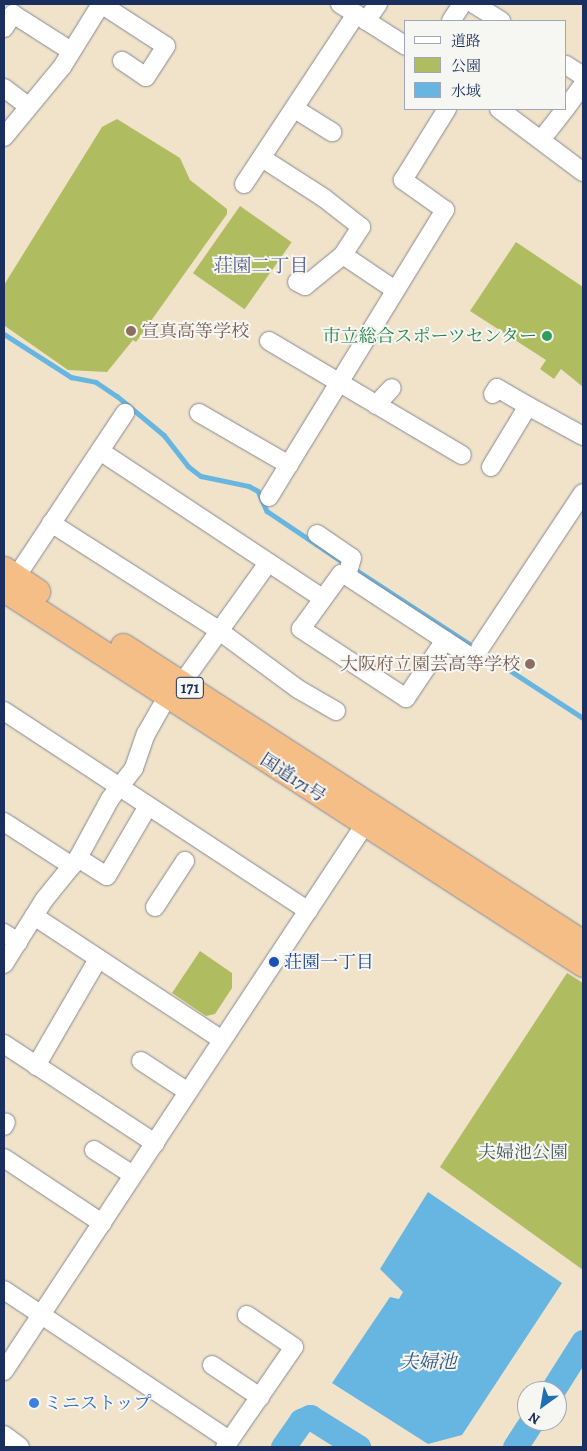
<!DOCTYPE html>
<html>
<head>
<meta charset="utf-8">
<style>
  body { margin:0 }
  #map { position:relative; width:587px; height:1451px; overflow:hidden; background:#f1e3c9; font-family:Alegreya,"Noto Serif JP",serif }
  div>[style] { position:absolute }
  [style*='--x'] { left:calc(var(--x)*1px); top:calc(var(--y)*1px); width:calc(var(--w)*1px); rotate:calc(var(--a)*1deg) }
  .green>* { inset:0; background:#afbc5f; transform-origin:0 0 }
  .water>* { inset:0; background:#66b6e1 }
  .stream>* { height:4.5px; margin:-2.25px; padding:0 2.25px; transform-origin:2.25px; border-radius:2.25px; background:#66b6e1 }
  .river>* { height:25px; margin:-12.5px; padding:0 12.5px; transform-origin:12.5px; border-radius:12.5px; background:#66b6e1 }
  .roads { filter:drop-shadow(0 0 1px #868994) drop-shadow(0 0 1px #868994) }
  .minor>* { height:18px; margin:-9px; padding:0 9px; transform-origin:9px; border-radius:9px; background:#fff }
  .highway>* { height:25px; margin:-12.5px; padding:0 12.5px; transform-origin:12.5px; border-radius:12.5px; background:#f6be87 }
  .dots>* { width:14px; height:14px; translate:-50% -50%; box-sizing:border-box; border:2px solid #f6f6f2; border-radius:50% }
  span { translate:-50% -50%; white-space:nowrap; text-align:center; line-height:1.15; -webkit-text-stroke:4px #f6f6f2; paint-order:stroke }
  .shield-label span { padding:1px 4px; background:#f6f6f2; border:1px solid; border-radius:4px; -webkit-text-stroke-width:0 }
  .shield-label { font-size:16px; color:#1b2f5e; font-weight:700 }
  .education-label { font-size:18px; color:#785e54 }
  .left { translate:0 -50%; text-align:left }
  .right { translate:-100% -50%; text-align:right }
  .leisure-label { font-size:18px; color:#27864d }
  .street-label { font-size:18px; color:#1b2f5e }
  .transit-label { font-size:18px; color:#164399 }
  .park-label { font-size:18px; color:#47595e }
  .shop-label { font-size:18px; color:#366cbe }
  .neighbourhood-label { font-size:19px; color:#565c89 }
  .water-label { font-size:19px; color:#325885; font-style:italic }
  .frame { position:absolute; inset:0; border:5px solid #1b2f5e; pointer-events:none }
  .legend { position:absolute; left:404px; top:20px; width:162px; height:90px; box-sizing:border-box; background:#f6f6f2; border:1px solid #9ea6b7; margin:0; padding:6px 9px; list-style:none; font-size:15px; color:#1b2f5e }
  .legend li { display:flex; align-items:center; gap:10px; height:25px }
  .legend b { width:25px; border:1px solid #9ea6b7 }
  .north { position:absolute; left:517px; top:1381px; width:50px; height:50px; box-sizing:border-box; background:#f6f6f2; border:1px solid #9ea6b7; border-radius:50%; rotate:212deg; font-size:14px; font-weight:700; line-height:20px; text-align:center; color:#1b2f5e }
  .north::after { content:''; display:block; margin:auto; width:18px; height:22px; background:#1f6fb2; clip-path:polygon(50% 0,100% 100%,50% 72%,0 100%) }
</style>
</head>
<body>
<div id="map">
  <div class="green">
    <div style="clip-path:polygon(117px 119px,180px 158px,190px 180px,227px 209px,227px 214px,136px 342px,133px 340px,107px 372px,68px 370px,5px 326px,4px 285px,102px 127px)"></div>
    <div style="left:240px;top:206px;width:63px;height:82px;rotate:35deg"></div>
    <div style="clip-path:polygon(516px 242px,583px 287px,583px 387px,561px 369px,554px 379px,540px 369px,546px 360px,470px 311px)"></div>
    <div style="clip-path:polygon(200px 951px,232px 973px,232px 988px,215px 1014px,206px 1016px,172px 993px)"></div>
    <div style="clip-path:polygon(567px 973px,583px 983px,583px 1270px,440px 1167px)"></div>
  </div>
  <div class="water">
    <div style="clip-path:polygon(428px 1192px,562px 1283px,462px 1435px,428px 1444px,332px 1383px,390px 1297px,399px 1299px,403px 1292px,380px 1269px)"></div>
  </div>
  <div class="stream">
    <div style="--x:4;--y:334;--w:80;--a:32.7"></div>
    <div style="--x:71;--y:377;--w:25;--a:11"></div>
    <div style="--x:96;--y:382;--w:25;--a:34"></div>
    <div style="--x:117;--y:396;--w:61;--a:39.7"></div>
    <div style="--x:164;--y:435;--w:39;--a:52"></div>
    <div style="--x:188;--y:466;--w:16;--a:38"></div>
    <div style="--x:201;--y:476;--w:49;--a:11.8"></div>
    <div style="--x:249;--y:486;--w:10;--a:29"></div>
    <div style="--x:258;--y:491;--w:22;--a:66"></div>
    <div style="--x:267;--y:511;--w:88;--a:33.9"></div>
    <div style="--x:353;--y:568;--w:275;--a:33.1"></div>
  </div>
  <div class="river">
    <div style="--x:552;--y:1391;--w:58;--a:-57.7"></div>
    <div style="--x:283;--y:1447;--w:32;--a:-55"></div>
    <div style="--x:301;--y:1421;--w:10;--a:-24"></div>
    <div style="--x:310;--y:1417;--w:57;--a:32"></div>
    <div style="--x:515;--y:1447;--w:31;--a:-57"></div>
  </div>
  <div class="roads">
    <div class="minor">
      <div style="--x:101;--y:4;--w:77;--a:32.9"></div>
      <div style="--x:166;--y:46;--w:37;--a:123"></div>
      <div style="--x:146;--y:77;--w:29;--a:-146"></div>
      <div style="--x:340;--y:4;--w:78;--a:32.5"></div>
      <div style="--x:474;--y:4;--w:32;--a:32"></div>
      <div style="--x:366;--y:21;--w:21;--a:-55"></div>
      <div style="--x:451;--y:21;--w:20;--a:-57"></div>
      <div style="--x:4;--y:28;--w:17;--a:-57"></div>
      <div style="--x:13;--y:14;--w:69;--a:32.5"></div>
      <div style="--x:566;--y:65;--w:20;--a:33"></div>
      <div style="--x:4;--y:88;--w:31;--a:37"></div>
      <div style="--x:566;--y:108;--w:29;--a:-54"></div>
      <div style="--x:295;--y:109;--w:44;--a:31.9"></div>
      <div style="--x:499;--y:109;--w:105;--a:36.9"></div>
      <div style="--x:4;--y:137;--w:91;--a:-50.4"></div>
      <div style="--x:62;--y:67;--w:74;--a:-58.2"></div>
      <div style="--x:541;--y:140;--w:39;--a:-52"></div>
      <div style="--x:262;--y:158;--w:74;--a:32.8"></div>
      <div style="--x:324;--y:198;--w:47;--a:38.1"></div>
      <div style="--x:361;--y:227;--w:33;--a:123"></div>
      <div style="--x:343;--y:255;--w:63;--a:33.9"></div>
      <div style="--x:244;--y:184;--w:204;--a:-56.6"></div>
      <div style="--x:297;--y:282;--w:9;--a:27"></div>
      <div style="--x:305;--y:286;--w:49;--a:-39.2"></div>
      <div style="--x:269;--y:341;--w:224;--a:30.6"></div>
      <div style="--x:493;--y:394;--w:7;--a:-56"></div>
      <div style="--x:497;--y:388;--w:36;--a:30"></div>
      <div style="--x:376;--y:405;--w:23;--a:-47"></div>
      <div style="--x:199;--y:413;--w:104;--a:30"></div>
      <div style="--x:100;--y:451;--w:266;--a:33.5"></div>
      <div style="--x:491;--y:467;--w:71;--a:-58.8"></div>
      <div style="--x:528;--y:406;--w:63;--a:28.6"></div>
      <div style="--x:269;--y:497;--w:337;--a:-58.5"></div>
      <div style="--x:445;--y:210;--w:52;--a:-144.5"></div>
      <div style="--x:403;--y:180;--w:84;--a:-58.2"></div>
      <div style="--x:51;--y:523;--w:198;--a:32.6"></div>
      <div style="--x:218;--y:630;--w:99;--a:36.4"></div>
      <div style="--x:298;--y:689;--w:44;--a:30.1"></div>
      <div style="--x:317;--y:534;--w:42;--a:34.4"></div>
      <div style="--x:352;--y:558;--w:19;--a:106"></div>
      <div style="--x:10;--y:586;--w:208;--a:-56.4"></div>
      <div style="--x:445;--y:640;--w:70;--a:123.9"></div>
      <div style="--x:406;--y:698;--w:126;--a:-146.7"></div>
      <div style="--x:301;--y:629;--w:68;--a:-54"></div>
      <div style="--x:341;--y:574;--w:6;--a:18"></div>
      <div style="--x:347;--y:576;--w:142;--a:33.2"></div>
      <div style="--x:480;--y:648;--w:186;--a:-56.4"></div>
      <div style="--x:182;--y:683;--w:148;--a:-54.4"></div>
      <div style="--x:4;--y:711;--w:364;--a:33.3"></div>
      <div style="--x:4;--y:822;--w:81;--a:32.9"></div>
      <div style="--x:78;--y:858;--w:34;--a:32"></div>
      <div style="--x:107;--y:876;--w:81;--a:-59.6"></div>
      <div style="--x:155;--y:907;--w:55;--a:-56.9"></div>
      <div style="--x:34;--y:916;--w:225;--a:33.4"></div>
      <div style="--x:4;--y:933;--w:17;--a:33"></div>
      <div style="--x:4;--y:964;--w:75;--a:-58"></div>
      <div style="--x:44;--y:900;--w:54;--a:-51"></div>
      <div style="--x:78;--y:858;--w:67;--a:-61.5"></div>
      <div style="--x:110;--y:799;--w:39;--a:-52"></div>
      <div style="--x:134;--y:768;--w:36;--a:-71"></div>
      <div style="--x:146;--y:734;--w:45;--a:-60.6"></div>
      <div style="--x:4;--y:1044;--w:181;--a:33.3"></div>
      <div style="--x:141;--y:1061;--w:56;--a:33.4"></div>
      <div style="--x:36;--y:1066;--w:124;--a:-59.9"></div>
      <div style="--x:4;--y:1126;--w:4;--a:-63"></div>
      <div style="--x:94;--y:1150;--w:46;--a:32.7"></div>
      <div style="--x:4;--y:1158;--w:118;--a:33.6"></div>
      <div style="--x:4;--y:1290;--w:270;--a:33.7"></div>
      <div style="--x:212;--y:1365;--w:58;--a:33.7"></div>
      <div style="--x:4;--y:1371;--w:666;--a:-56.57"></div>
      <div style="--x:4;--y:1435;--w:20;--a:37"></div>
      <div style="--x:225;--y:1447;--w:121;--a:-55.4"></div>
      <div style="--x:294;--y:1347;--w:57;--a:-145.8"></div>
    </div>
    <div class="highway">
      <div style="--x:4;--y:569;--w:40;--a:34"></div>
      <div style="--x:4;--y:589;--w:690;--a:32.93"></div>
      <div style="--x:123;--y:646;--w:548;--a:32.85"></div>
    </div>
  </div>
  <div class="dots">
    <div style="left:131px;top:331px;background:#8d6e63"></div>
    <div style="left:547px;top:336px;background:#2e9e5b"></div>
    <div style="left:530px;top:664px;background:#8d6e63"></div>
    <div style="left:274px;top:962px;background:#1a4fb4"></div>
    <div style="left:34px;top:1403px;background:#3f7fe0"></div>
  </div>
  <div class="shield-label">
    <span style="left:190px;top:688px">171</span>
  </div>
  <div class="education-label">
    <span class="left" style="left:141px;top:331px">宣真高等学校</span>
    <span class="right" style="left:520px;top:664px">大阪府立園芸高等学校</span>
  </div>
  <div class="leisure-label">
    <span class="right" style="left:537px;top:336px">市立総合スポーツセンター</span>
  </div>
  <div class="street-label">
    <span style="left:293px;top:778px;rotate:33deg">国道171号</span>
  </div>
  <div class="transit-label">
    <span class="left" style="left:284px;top:962px">荘園一丁目</span>
  </div>
  <div class="park-label">
    <span style="left:523px;top:1152px">夫婦池公園</span>
  </div>
  <div class="shop-label">
    <span class="left" style="left:44px;top:1403px">ミニストップ</span>
  </div>
  <div class="neighbourhood-label">
    <span style="left:261px;top:267px">荘園二丁目</span>
  </div>
  <div class="water-label">
    <span style="left:428px;top:1363px">夫婦池</span>
  </div>
  <div class="frame"></div>
  <ul class="legend">
  <li><b style="height:6px;background:#fff"></b>道路</li>
  <li><b style="height:14px;background:#afbc5f"></b>公園</li>
  <li><b style="height:14px;background:#66b6e1"></b>水域</li>
  </ul>
  <div class="north">N</div>
</div>
</body>
</html>
